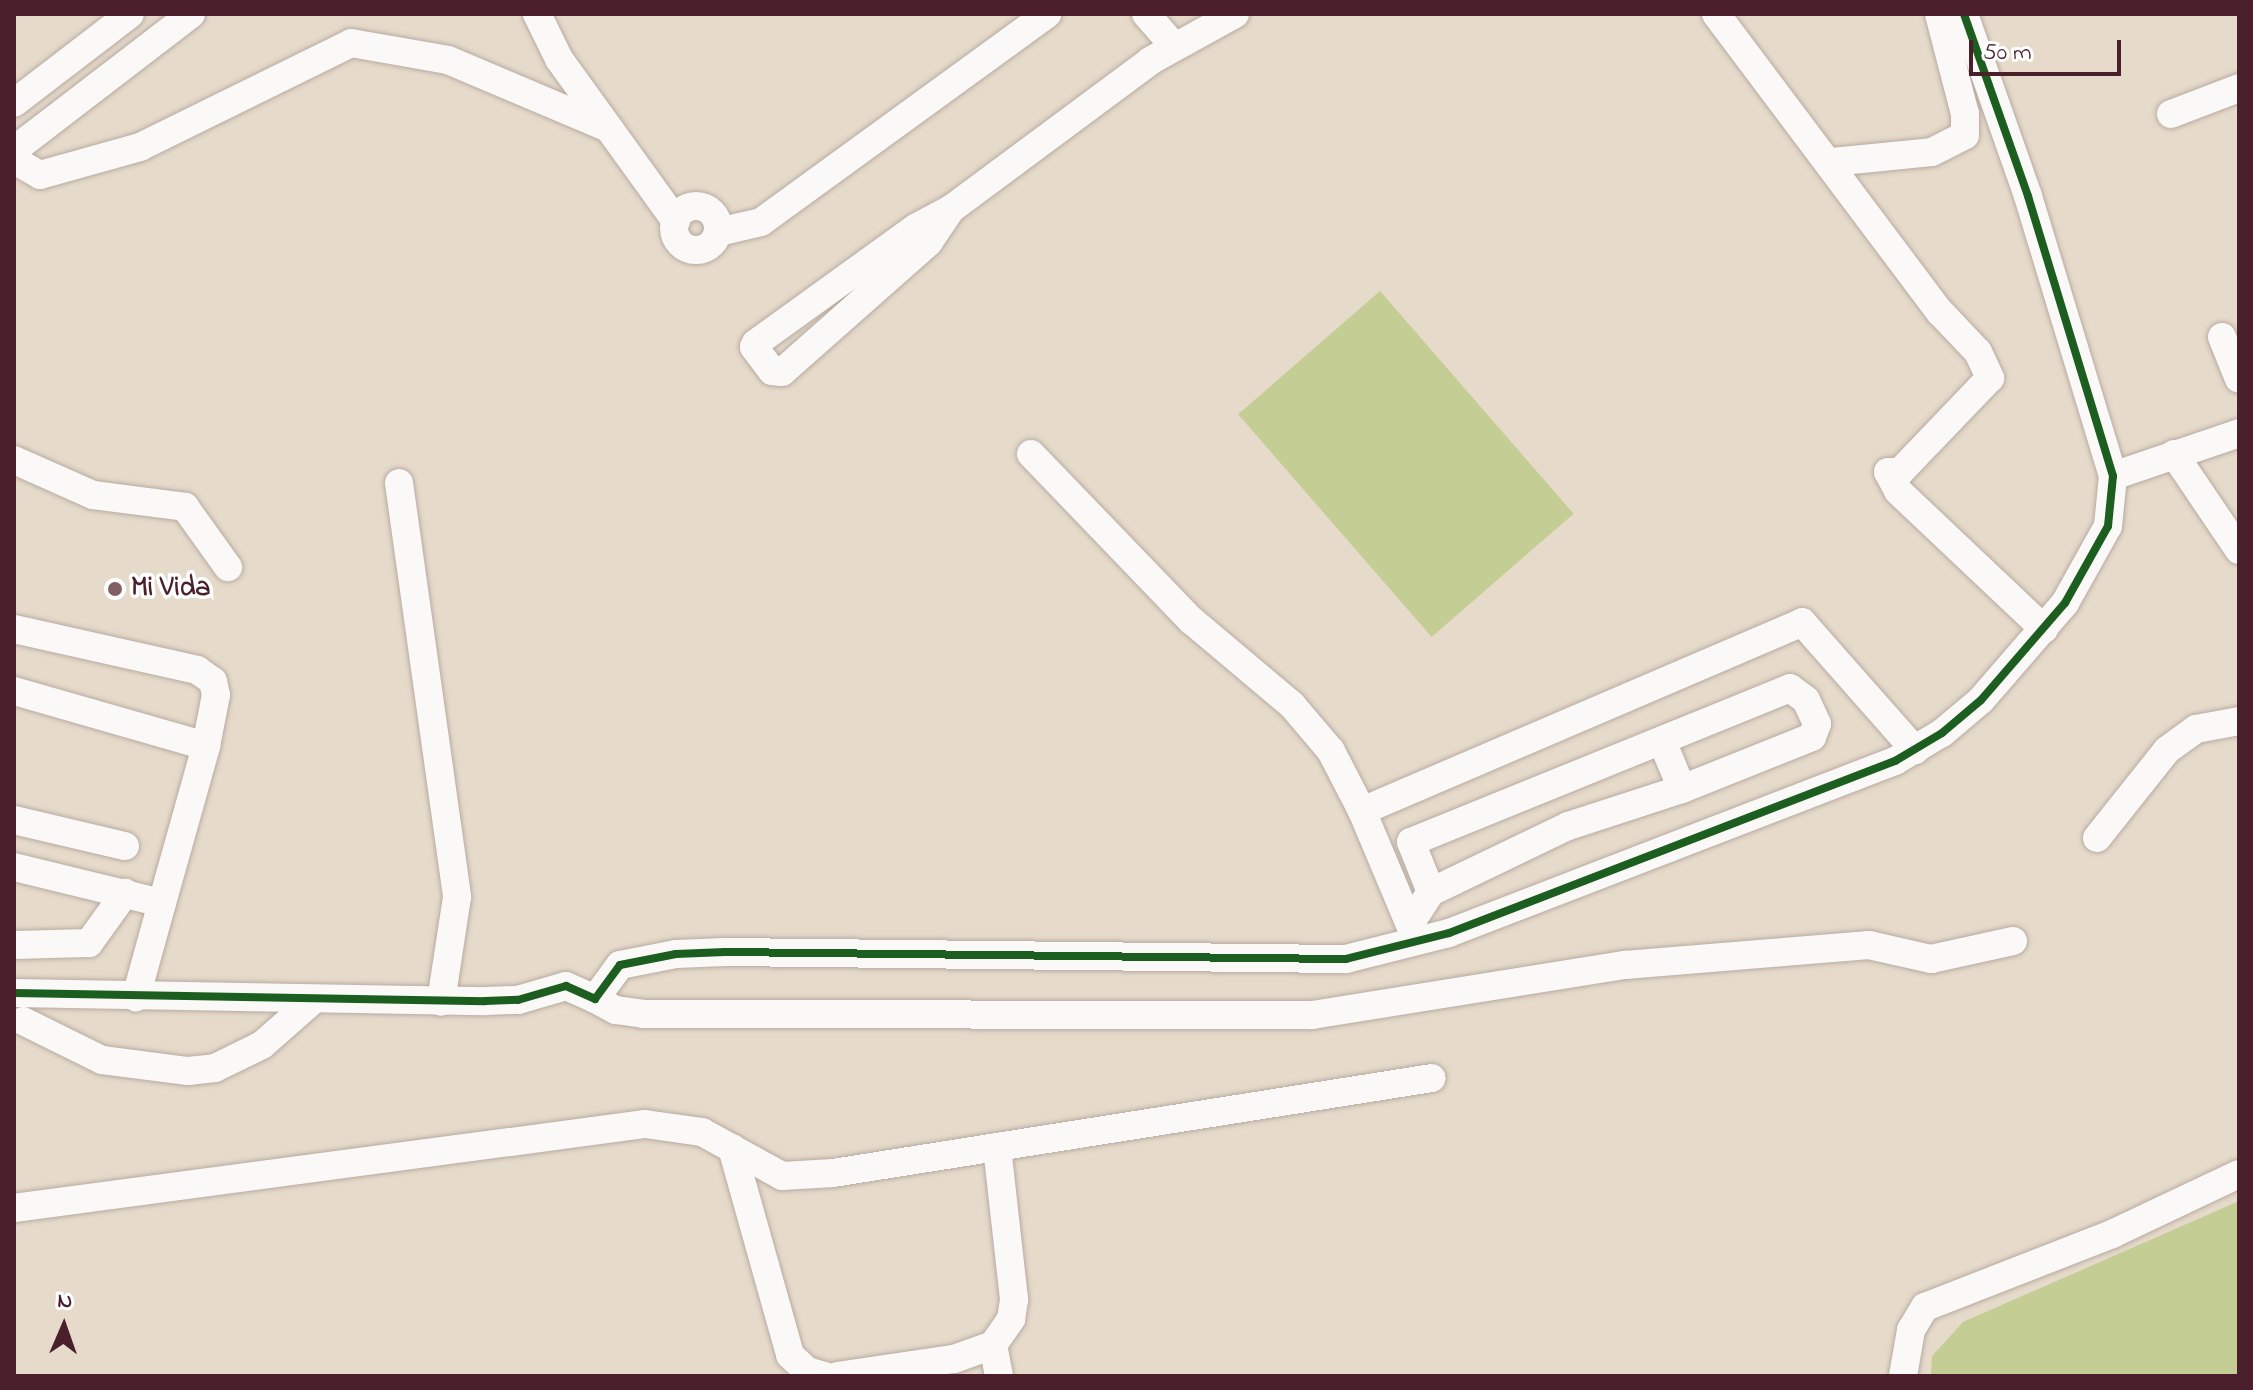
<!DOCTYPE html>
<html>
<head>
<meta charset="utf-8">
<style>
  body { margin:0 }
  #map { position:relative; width:2253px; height:1390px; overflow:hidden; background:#e6daca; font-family:"Indie Flower",sans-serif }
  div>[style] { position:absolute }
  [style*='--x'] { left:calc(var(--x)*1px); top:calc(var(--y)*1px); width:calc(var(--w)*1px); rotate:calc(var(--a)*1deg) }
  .green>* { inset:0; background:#c4cd94; transform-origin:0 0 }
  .roads { filter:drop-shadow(0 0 2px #b7aba2) drop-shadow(0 0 2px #b7aba2) }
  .minor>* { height:28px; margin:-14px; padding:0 14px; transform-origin:14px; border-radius:14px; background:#fbf9f7 }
  .minor>.ring { margin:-14px; padding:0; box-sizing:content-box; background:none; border:28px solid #fbf9f7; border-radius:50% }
  .cycleway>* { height:8px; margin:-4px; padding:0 4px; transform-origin:4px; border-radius:4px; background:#1b5e20 }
  .dots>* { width:22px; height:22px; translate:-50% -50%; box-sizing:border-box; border:4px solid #fff; border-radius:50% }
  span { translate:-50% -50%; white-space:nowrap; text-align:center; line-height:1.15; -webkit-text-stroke:7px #fff; paint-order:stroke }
  .poi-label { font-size:28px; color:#4a1f2b; font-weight:700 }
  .left { translate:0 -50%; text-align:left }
  .frame { position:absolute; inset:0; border:16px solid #4a1f2b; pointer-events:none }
  .north { position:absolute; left:24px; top:1286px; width:80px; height:80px; -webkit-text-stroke:6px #fff; paint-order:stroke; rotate:2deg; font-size:22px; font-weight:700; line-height:32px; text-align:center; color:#4a1f2b }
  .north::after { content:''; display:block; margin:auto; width:28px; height:36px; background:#4a1f2b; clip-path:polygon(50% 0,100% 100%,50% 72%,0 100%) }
  .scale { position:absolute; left:1969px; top:40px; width:152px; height:36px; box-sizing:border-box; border:4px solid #4a1f2b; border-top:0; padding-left:10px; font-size:24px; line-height:28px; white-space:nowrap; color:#4a1f2b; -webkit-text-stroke:6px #fff; paint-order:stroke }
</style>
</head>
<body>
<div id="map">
  <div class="green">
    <div style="left:1380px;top:291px;width:295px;height:188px;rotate:49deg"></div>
    <div style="clip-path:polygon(2239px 1201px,2239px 1376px,1931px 1376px,1932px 1356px,1963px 1322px)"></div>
  </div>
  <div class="roads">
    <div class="minor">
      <div style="--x:537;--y:14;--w:50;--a:63.9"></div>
      <div style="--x:559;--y:59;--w:200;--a:54.2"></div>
      <div style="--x:1146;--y:14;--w:43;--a:48.8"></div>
      <div style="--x:1716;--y:14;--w:373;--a:53.1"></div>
      <div style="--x:1940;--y:312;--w:55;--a:46.5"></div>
      <div style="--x:1978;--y:352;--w:29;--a:65"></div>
      <div style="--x:1990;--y:378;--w:130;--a:133.8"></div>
      <div style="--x:1900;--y:472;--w:12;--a:180"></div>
      <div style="--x:1888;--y:472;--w:21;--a:62"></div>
      <div style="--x:1898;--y:491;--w:201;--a:43.4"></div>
      <div style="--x:14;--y:103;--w:146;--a:-37.5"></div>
      <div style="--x:2171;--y:114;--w:73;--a:-20.9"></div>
      <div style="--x:14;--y:150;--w:223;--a:-37.5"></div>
      <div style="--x:14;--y:160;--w:30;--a:30"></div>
      <div style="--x:40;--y:175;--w:104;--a:-15.6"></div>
      <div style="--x:140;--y:147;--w:235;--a:-26.2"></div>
      <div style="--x:351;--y:43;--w:98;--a:9.9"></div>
      <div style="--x:448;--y:60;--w:174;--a:23"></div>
      <div style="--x:1832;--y:162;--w:100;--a:-5.7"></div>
      <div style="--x:1932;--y:152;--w:37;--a:-27"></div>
      <div style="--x:1965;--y:135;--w:21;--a:-90"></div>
      <div style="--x:1965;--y:114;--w:103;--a:-104.6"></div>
      <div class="ring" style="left:674px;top:206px;width:16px;height:16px"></div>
      <div style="--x:951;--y:209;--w:40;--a:124"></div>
      <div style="--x:929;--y:242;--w:196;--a:138.5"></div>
      <div style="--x:782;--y:372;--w:10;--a:-174"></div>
      <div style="--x:772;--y:371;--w:30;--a:-127"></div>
      <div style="--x:754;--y:347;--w:4;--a:-63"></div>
      <div style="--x:756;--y:343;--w:198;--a:-35.8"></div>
      <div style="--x:917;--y:227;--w:38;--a:-28"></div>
      <div style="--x:951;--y:209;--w:248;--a:-36.6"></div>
      <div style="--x:1150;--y:61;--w:97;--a:-28.9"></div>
      <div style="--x:718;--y:232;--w:44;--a:-13.1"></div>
      <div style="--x:761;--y:222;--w:354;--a:-36"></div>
      <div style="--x:2222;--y:337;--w:45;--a:68"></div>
      <div style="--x:1031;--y:454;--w:231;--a:46.1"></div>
      <div style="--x:1191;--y:620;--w:132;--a:40.1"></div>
      <div style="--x:1292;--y:705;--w:60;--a:49.7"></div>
      <div style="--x:1331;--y:751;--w:68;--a:62.7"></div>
      <div style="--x:2174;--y:454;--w:116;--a:55.9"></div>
      <div style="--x:14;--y:460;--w:86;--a:23.9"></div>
      <div style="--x:93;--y:495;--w:93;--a:7.4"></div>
      <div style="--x:185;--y:507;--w:74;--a:54.4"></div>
      <div style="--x:2113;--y:476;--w:133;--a:-18.8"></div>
      <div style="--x:399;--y:483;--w:418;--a:82"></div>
      <div style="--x:457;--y:897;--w:106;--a:98.7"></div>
      <div style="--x:14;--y:629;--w:188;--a:12.6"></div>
      <div style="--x:197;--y:670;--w:19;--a:35"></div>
      <div style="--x:213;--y:681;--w:14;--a:78"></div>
      <div style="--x:216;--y:695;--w:52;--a:101.1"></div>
      <div style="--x:206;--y:746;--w:200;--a:-164"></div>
      <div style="--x:1662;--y:741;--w:52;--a:67.4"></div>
      <div style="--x:14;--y:820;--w:114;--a:13.2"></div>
      <div style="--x:2097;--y:838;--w:112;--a:-51.5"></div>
      <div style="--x:2167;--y:750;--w:36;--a:-36"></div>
      <div style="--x:2196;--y:729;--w:44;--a:-10.5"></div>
      <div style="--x:14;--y:867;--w:152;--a:13.7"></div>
      <div style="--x:162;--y:903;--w:98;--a:105.5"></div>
      <div style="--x:162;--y:903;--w:163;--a:-74.3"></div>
      <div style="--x:1410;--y:924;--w:38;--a:-57"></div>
      <div style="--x:1431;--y:892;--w:54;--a:-111.8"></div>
      <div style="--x:1411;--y:842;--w:409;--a:-22.1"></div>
      <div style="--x:1790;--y:688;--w:20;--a:37"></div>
      <div style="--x:1806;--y:700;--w:26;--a:65"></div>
      <div style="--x:1817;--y:724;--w:14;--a:111"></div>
      <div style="--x:1812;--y:737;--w:140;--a:158.2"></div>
      <div style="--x:1682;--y:789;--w:120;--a:162"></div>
      <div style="--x:1568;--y:826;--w:152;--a:154.3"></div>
      <div style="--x:1415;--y:937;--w:137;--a:-112.8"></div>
      <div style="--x:1362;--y:811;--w:479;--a:-23.2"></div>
      <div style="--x:1802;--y:622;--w:171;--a:48.6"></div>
      <div style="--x:14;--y:945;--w:75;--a:-1.5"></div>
      <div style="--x:89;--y:943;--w:62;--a:-54.2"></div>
      <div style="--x:14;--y:993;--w:471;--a:1"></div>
      <div style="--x:485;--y:1001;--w:33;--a:-2"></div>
      <div style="--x:518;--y:1000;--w:50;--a:-16.3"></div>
      <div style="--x:566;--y:986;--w:32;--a:24"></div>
      <div style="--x:595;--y:999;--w:42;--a:-53.7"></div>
      <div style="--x:620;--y:965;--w:57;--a:-11.1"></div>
      <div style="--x:676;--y:954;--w:49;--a:-2.3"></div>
      <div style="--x:725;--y:952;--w:621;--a:0.65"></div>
      <div style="--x:1346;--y:959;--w:106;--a:-14.2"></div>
      <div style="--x:1449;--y:933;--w:478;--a:-21.1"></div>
      <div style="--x:1895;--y:761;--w:55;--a:-30.8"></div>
      <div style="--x:1942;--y:733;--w:51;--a:-40.2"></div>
      <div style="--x:1981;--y:700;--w:128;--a:-49.1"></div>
      <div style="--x:2065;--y:603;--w:88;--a:-60.8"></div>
      <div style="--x:2108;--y:526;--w:50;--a:-84.3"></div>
      <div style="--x:2113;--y:476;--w:293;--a:-106.9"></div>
      <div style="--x:2028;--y:196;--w:193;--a:-109.4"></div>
      <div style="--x:595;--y:999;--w:24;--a:28"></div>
      <div style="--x:616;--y:1010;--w:28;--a:8"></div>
      <div style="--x:644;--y:1014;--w:668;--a:0.09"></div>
      <div style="--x:1312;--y:1015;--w:317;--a:-9.1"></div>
      <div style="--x:1625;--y:965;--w:245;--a:-4.7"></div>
      <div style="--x:1869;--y:945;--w:64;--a:12.7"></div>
      <div style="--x:1931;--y:959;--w:84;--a:-12.4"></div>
      <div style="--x:23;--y:1021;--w:88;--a:26.3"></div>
      <div style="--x:102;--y:1060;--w:87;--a:7.3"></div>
      <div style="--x:188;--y:1071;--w:27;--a:-6"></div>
      <div style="--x:215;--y:1068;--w:52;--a:-26.1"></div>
      <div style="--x:262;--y:1045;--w:67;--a:-41.3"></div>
      <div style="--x:732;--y:1148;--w:215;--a:74.3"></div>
      <div style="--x:790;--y:1355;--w:23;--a:43"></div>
      <div style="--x:807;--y:1371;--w:18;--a:16"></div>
      <div style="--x:14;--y:1208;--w:637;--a:-7.58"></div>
      <div style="--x:645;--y:1124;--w:58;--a:8"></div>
      <div style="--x:702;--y:1132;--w:91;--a:28.8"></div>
      <div style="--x:782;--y:1176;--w:51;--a:-3.4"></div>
      <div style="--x:833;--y:1173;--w:606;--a:-9.01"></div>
      <div style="--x:993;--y:1345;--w:32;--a:79"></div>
      <div style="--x:837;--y:1376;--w:118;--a:-8.3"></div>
      <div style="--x:954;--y:1359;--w:41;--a:-19.7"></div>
      <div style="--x:993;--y:1345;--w:32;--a:-55"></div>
      <div style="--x:1011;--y:1319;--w:20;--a:-81"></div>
      <div style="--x:1014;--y:1299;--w:153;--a:-96.4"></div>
      <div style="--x:1903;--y:1376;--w:47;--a:-80.1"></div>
      <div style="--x:1911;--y:1330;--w:27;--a:-59"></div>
      <div style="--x:1925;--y:1307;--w:201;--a:-21.3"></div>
      <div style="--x:2112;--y:1234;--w:140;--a:-25.3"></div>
    </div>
  </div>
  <div class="cycleway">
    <div style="--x:14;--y:993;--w:471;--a:1"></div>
    <div style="--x:485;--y:1001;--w:33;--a:-2"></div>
    <div style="--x:518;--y:1000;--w:50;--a:-16.3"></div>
    <div style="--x:566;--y:986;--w:32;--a:24"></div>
    <div style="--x:595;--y:999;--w:42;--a:-53.7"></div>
    <div style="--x:620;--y:965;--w:57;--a:-11.1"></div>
    <div style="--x:676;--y:954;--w:49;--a:-2.3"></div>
    <div style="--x:725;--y:952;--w:621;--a:0.65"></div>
    <div style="--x:1346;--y:959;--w:106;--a:-14.2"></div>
    <div style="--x:1449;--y:933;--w:478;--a:-21.1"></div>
    <div style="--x:1895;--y:761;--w:55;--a:-30.8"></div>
    <div style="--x:1942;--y:733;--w:51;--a:-40.2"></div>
    <div style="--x:1981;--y:700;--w:128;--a:-49.1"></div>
    <div style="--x:2065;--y:603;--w:88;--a:-60.8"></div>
    <div style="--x:2108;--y:526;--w:50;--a:-84.3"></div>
    <div style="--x:2113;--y:476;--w:293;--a:-106.9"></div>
    <div style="--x:2028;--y:196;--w:193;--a:-109.4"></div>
  </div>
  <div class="dots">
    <div style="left:115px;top:589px;background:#816063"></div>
  </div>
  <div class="poi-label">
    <span class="left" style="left:131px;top:589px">Mi Vida</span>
  </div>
  <div class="frame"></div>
  <div class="north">N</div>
  <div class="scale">50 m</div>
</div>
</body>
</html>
